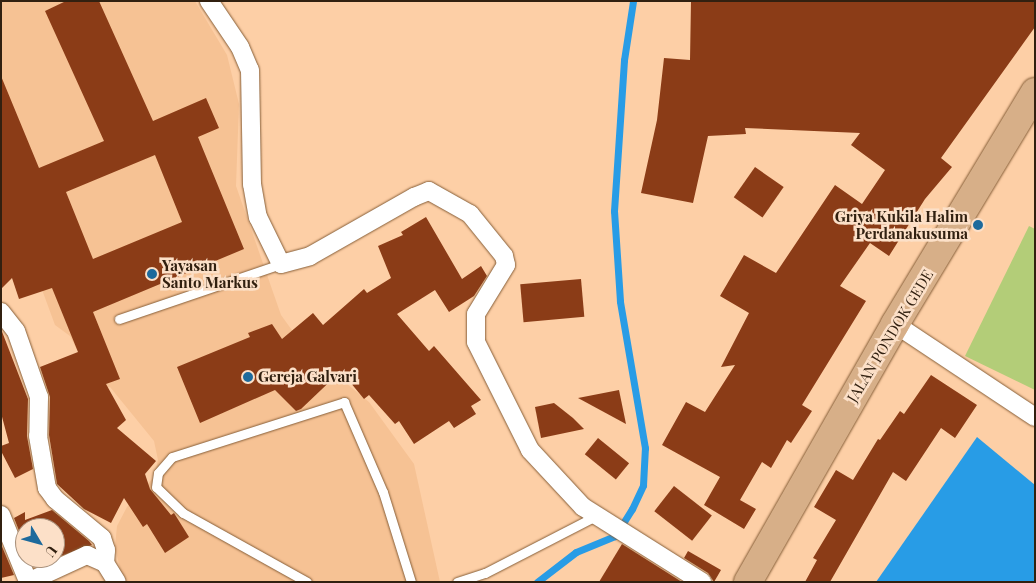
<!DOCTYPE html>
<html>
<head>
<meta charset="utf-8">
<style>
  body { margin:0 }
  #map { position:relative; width:1036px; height:583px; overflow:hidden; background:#fdcfa6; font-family:"Playfair Display",serif }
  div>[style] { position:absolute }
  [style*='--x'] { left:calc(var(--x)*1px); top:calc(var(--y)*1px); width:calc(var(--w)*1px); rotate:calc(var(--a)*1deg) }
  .built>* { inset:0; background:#f6c294 }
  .green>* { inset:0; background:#b3cd78 }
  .water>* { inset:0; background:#289ce6 }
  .stream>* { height:7px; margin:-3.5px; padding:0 3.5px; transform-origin:3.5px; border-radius:3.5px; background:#289ce6 }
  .building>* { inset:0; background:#8b3c17; transform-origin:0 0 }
  .roads { filter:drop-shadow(0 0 1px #865e38) drop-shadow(0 0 1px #865e38) }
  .service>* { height:9px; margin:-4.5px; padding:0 4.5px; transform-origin:4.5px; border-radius:4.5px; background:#fff }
  .minor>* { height:18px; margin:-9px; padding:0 9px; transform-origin:9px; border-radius:9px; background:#fff }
  .primary>* { height:28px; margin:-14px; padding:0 14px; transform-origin:14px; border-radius:14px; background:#d7af88 }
  .dots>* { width:14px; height:14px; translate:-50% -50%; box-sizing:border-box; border:2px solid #fce0c8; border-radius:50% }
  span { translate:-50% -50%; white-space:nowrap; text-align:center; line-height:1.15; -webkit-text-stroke:5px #fce0c8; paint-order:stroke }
  .poi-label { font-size:15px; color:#312010; font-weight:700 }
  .right { translate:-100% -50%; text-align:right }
  .left { translate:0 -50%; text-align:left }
  .street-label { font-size:15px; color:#312010 }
  .frame { position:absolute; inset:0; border:2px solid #312010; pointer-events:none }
  .north { position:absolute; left:15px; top:518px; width:50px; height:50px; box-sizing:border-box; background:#fce0c8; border:1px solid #ab937e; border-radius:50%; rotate:127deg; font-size:14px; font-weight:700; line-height:20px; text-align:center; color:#312010 }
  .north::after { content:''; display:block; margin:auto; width:18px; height:22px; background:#1d6a9c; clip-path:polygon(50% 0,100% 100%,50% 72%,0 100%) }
</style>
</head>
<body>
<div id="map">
  <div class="built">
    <div style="clip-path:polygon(1px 1px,195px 1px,227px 55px,239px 104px,236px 186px,281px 315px,307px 351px,369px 402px,414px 464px,440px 582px,123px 582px,115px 547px,117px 526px,127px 507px,154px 477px,158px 460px,154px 441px,110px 387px,97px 390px,70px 336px,55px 325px,1px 178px)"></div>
  </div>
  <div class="green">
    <div style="clip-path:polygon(1029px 226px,1035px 229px,1035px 390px,965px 356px)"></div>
  </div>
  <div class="water">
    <div style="clip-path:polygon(977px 437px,1035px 485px,1035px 582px,876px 582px)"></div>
  </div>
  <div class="stream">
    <div style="--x:537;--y:582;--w:49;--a:-37.6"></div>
    <div style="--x:576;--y:552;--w:42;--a:-22.3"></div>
    <div style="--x:615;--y:536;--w:32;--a:-58"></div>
    <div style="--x:632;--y:509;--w:26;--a:-65"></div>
    <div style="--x:643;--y:485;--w:37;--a:-87"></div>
    <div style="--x:645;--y:448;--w:149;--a:-99.7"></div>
    <div style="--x:620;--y:301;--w:90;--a:-93.8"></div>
    <div style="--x:614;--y:211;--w:151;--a:-86.2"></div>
    <div style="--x:624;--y:60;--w:60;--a:-81.3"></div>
  </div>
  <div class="building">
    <div style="clip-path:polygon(evenodd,66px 1px,99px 1px,153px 121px,206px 98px,219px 128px,198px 137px,244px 249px,93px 312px,120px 379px,106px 384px,126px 420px,117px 428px,156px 461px,145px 474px,150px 489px,171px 515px,174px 513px,189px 537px,165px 553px,147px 524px,143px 527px,124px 498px,111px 523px,84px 509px,57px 484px,49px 435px,50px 397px,40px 367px,78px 352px,52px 288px,19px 299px,12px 278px,1px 289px,1px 76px,39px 168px,104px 141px,45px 11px,66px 1px,155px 155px,182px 222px,93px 259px,66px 192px,155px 155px)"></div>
    <div style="clip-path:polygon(691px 1px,1035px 1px,1035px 27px,941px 158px,952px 167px,925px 199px,889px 256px,870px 243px,840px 286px,866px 301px,802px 405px,812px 411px,791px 443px,787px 440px,771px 468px,762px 462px,740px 500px,756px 509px,744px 529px,704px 505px,720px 477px,662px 445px,686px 402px,705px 412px,735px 365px,721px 367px,749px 313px,720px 296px,744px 255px,776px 273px,835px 185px,862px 204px,885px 170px,851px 145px,860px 133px,745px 128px,746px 134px,708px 136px,693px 203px,641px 193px,657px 120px,664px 58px,690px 60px)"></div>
    <div style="left:755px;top:167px;width:35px;height:37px;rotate:35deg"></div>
    <div style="clip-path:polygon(426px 217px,462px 279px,481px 266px,487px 276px,474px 296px,449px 312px,435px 290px,397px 314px,429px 351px,434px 346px,481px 400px,471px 406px,476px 414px,454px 428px,449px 421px,414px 444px,399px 421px,395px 424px,369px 395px,364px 399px,341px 371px,301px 409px,296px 411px,275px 390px,200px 423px,177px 367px,250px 337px,248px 333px,272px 324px,282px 339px,313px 313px,323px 325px,364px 289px,367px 293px,391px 278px,378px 246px,403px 235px,401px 232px)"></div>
    <div style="left:581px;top:279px;width:38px;height:61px;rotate:85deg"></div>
    <div style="clip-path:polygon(1px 329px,28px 399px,27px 436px,33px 469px,15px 478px,1px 451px,1px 446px,9px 443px,1px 413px)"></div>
    <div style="clip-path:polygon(931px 375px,977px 405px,955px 438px,941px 428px,906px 481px,893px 472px,830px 582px,805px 582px,817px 560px,813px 558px,836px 520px,814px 507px,836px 470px,853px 480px,878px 439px,880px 440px,900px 411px,904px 414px)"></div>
    <div style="clip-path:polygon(619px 390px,626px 424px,578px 398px)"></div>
    <div style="clip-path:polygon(554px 403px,573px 418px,584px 429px,541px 438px,535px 407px)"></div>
    <div style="left:598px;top:438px;width:40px;height:21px;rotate:39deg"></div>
    <div style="left:674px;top:486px;width:48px;height:32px;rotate:38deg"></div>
    <div style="clip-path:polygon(52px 510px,89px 541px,92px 545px,55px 558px,55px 528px,25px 528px,25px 546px,14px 518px,25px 512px,25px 520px)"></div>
    <div style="clip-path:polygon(1px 544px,14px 575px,1px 578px)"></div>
    <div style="clip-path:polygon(622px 544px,682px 582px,599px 582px)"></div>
    <div style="clip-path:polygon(688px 551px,721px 570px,714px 582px,708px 573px,684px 558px)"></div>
  </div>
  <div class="roads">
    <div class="service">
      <div style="--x:119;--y:319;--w:171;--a:-18.8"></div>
      <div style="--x:307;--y:582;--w:142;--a:-150.9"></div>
      <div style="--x:183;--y:513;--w:37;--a:-136"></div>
      <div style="--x:156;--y:487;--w:14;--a:-82"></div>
      <div style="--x:158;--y:473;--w:21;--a:-49"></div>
      <div style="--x:172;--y:457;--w:181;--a:-17.7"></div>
      <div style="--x:344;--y:402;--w:98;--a:66.6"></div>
      <div style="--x:383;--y:492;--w:94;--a:72.7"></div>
      <div style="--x:457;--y:582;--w:29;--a:-18"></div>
      <div style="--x:485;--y:573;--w:125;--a:-27.2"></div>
    </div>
    <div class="minor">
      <div style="--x:209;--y:1;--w:55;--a:56"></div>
      <div style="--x:240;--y:47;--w:25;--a:67"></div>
      <div style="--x:250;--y:70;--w:114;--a:89"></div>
      <div style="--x:252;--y:184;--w:34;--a:80"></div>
      <div style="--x:258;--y:217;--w:52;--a:63.9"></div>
      <div style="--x:281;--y:264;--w:30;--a:-15"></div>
      <div style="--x:310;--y:256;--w:120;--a:-29.6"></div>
      <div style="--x:414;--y:197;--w:16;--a:-22"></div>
      <div style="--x:429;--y:191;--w:47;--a:29.3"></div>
      <div style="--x:470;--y:214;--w:54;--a:51"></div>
      <div style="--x:504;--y:256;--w:9;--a:77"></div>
      <div style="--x:506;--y:265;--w:57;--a:121.5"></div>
      <div style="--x:476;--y:314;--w:28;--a:90"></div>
      <div style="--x:476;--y:342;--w:121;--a:63.4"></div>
      <div style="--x:530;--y:450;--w:78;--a:47.1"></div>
      <div style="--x:583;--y:507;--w:141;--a:32.2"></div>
      <div style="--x:1;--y:312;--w:24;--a:52"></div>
      <div style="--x:16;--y:331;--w:70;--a:70.8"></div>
      <div style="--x:39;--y:397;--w:39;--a:91"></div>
      <div style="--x:38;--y:436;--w:53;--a:80.2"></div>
      <div style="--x:47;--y:488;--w:14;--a:54"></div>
      <div style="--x:55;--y:499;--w:61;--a:39.7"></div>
      <div style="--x:102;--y:538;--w:13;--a:72"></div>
      <div style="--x:106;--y:550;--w:13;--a:94"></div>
      <div style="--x:895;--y:324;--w:168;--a:33.6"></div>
      <div style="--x:1;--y:515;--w:71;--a:67.8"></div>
      <div style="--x:28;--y:582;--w:65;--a:-24.6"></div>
      <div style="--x:87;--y:555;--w:20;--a:24"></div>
      <div style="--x:105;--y:563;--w:22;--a:58"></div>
    </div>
    <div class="primary">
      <div style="--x:748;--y:582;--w:297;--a:-60.3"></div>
      <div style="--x:895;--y:324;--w:271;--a:-58.9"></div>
    </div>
  </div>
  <div class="dots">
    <div style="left:978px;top:225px;background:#1d6a9c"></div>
    <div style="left:152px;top:274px;background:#1d6a9c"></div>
    <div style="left:248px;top:377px;background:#1d6a9c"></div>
  </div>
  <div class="poi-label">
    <span class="right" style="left:968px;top:225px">Griya Kukila Halim<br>Perdanakusuma</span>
    <span class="left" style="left:162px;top:274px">Yayasan<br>Santo Markus</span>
    <span class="left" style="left:258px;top:377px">Gereja Galvari</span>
  </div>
  <div class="street-label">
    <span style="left:890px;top:336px;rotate:-59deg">JALAN PONDOK GEDE</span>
  </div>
  <div class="frame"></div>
  <div class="north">U</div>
</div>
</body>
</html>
